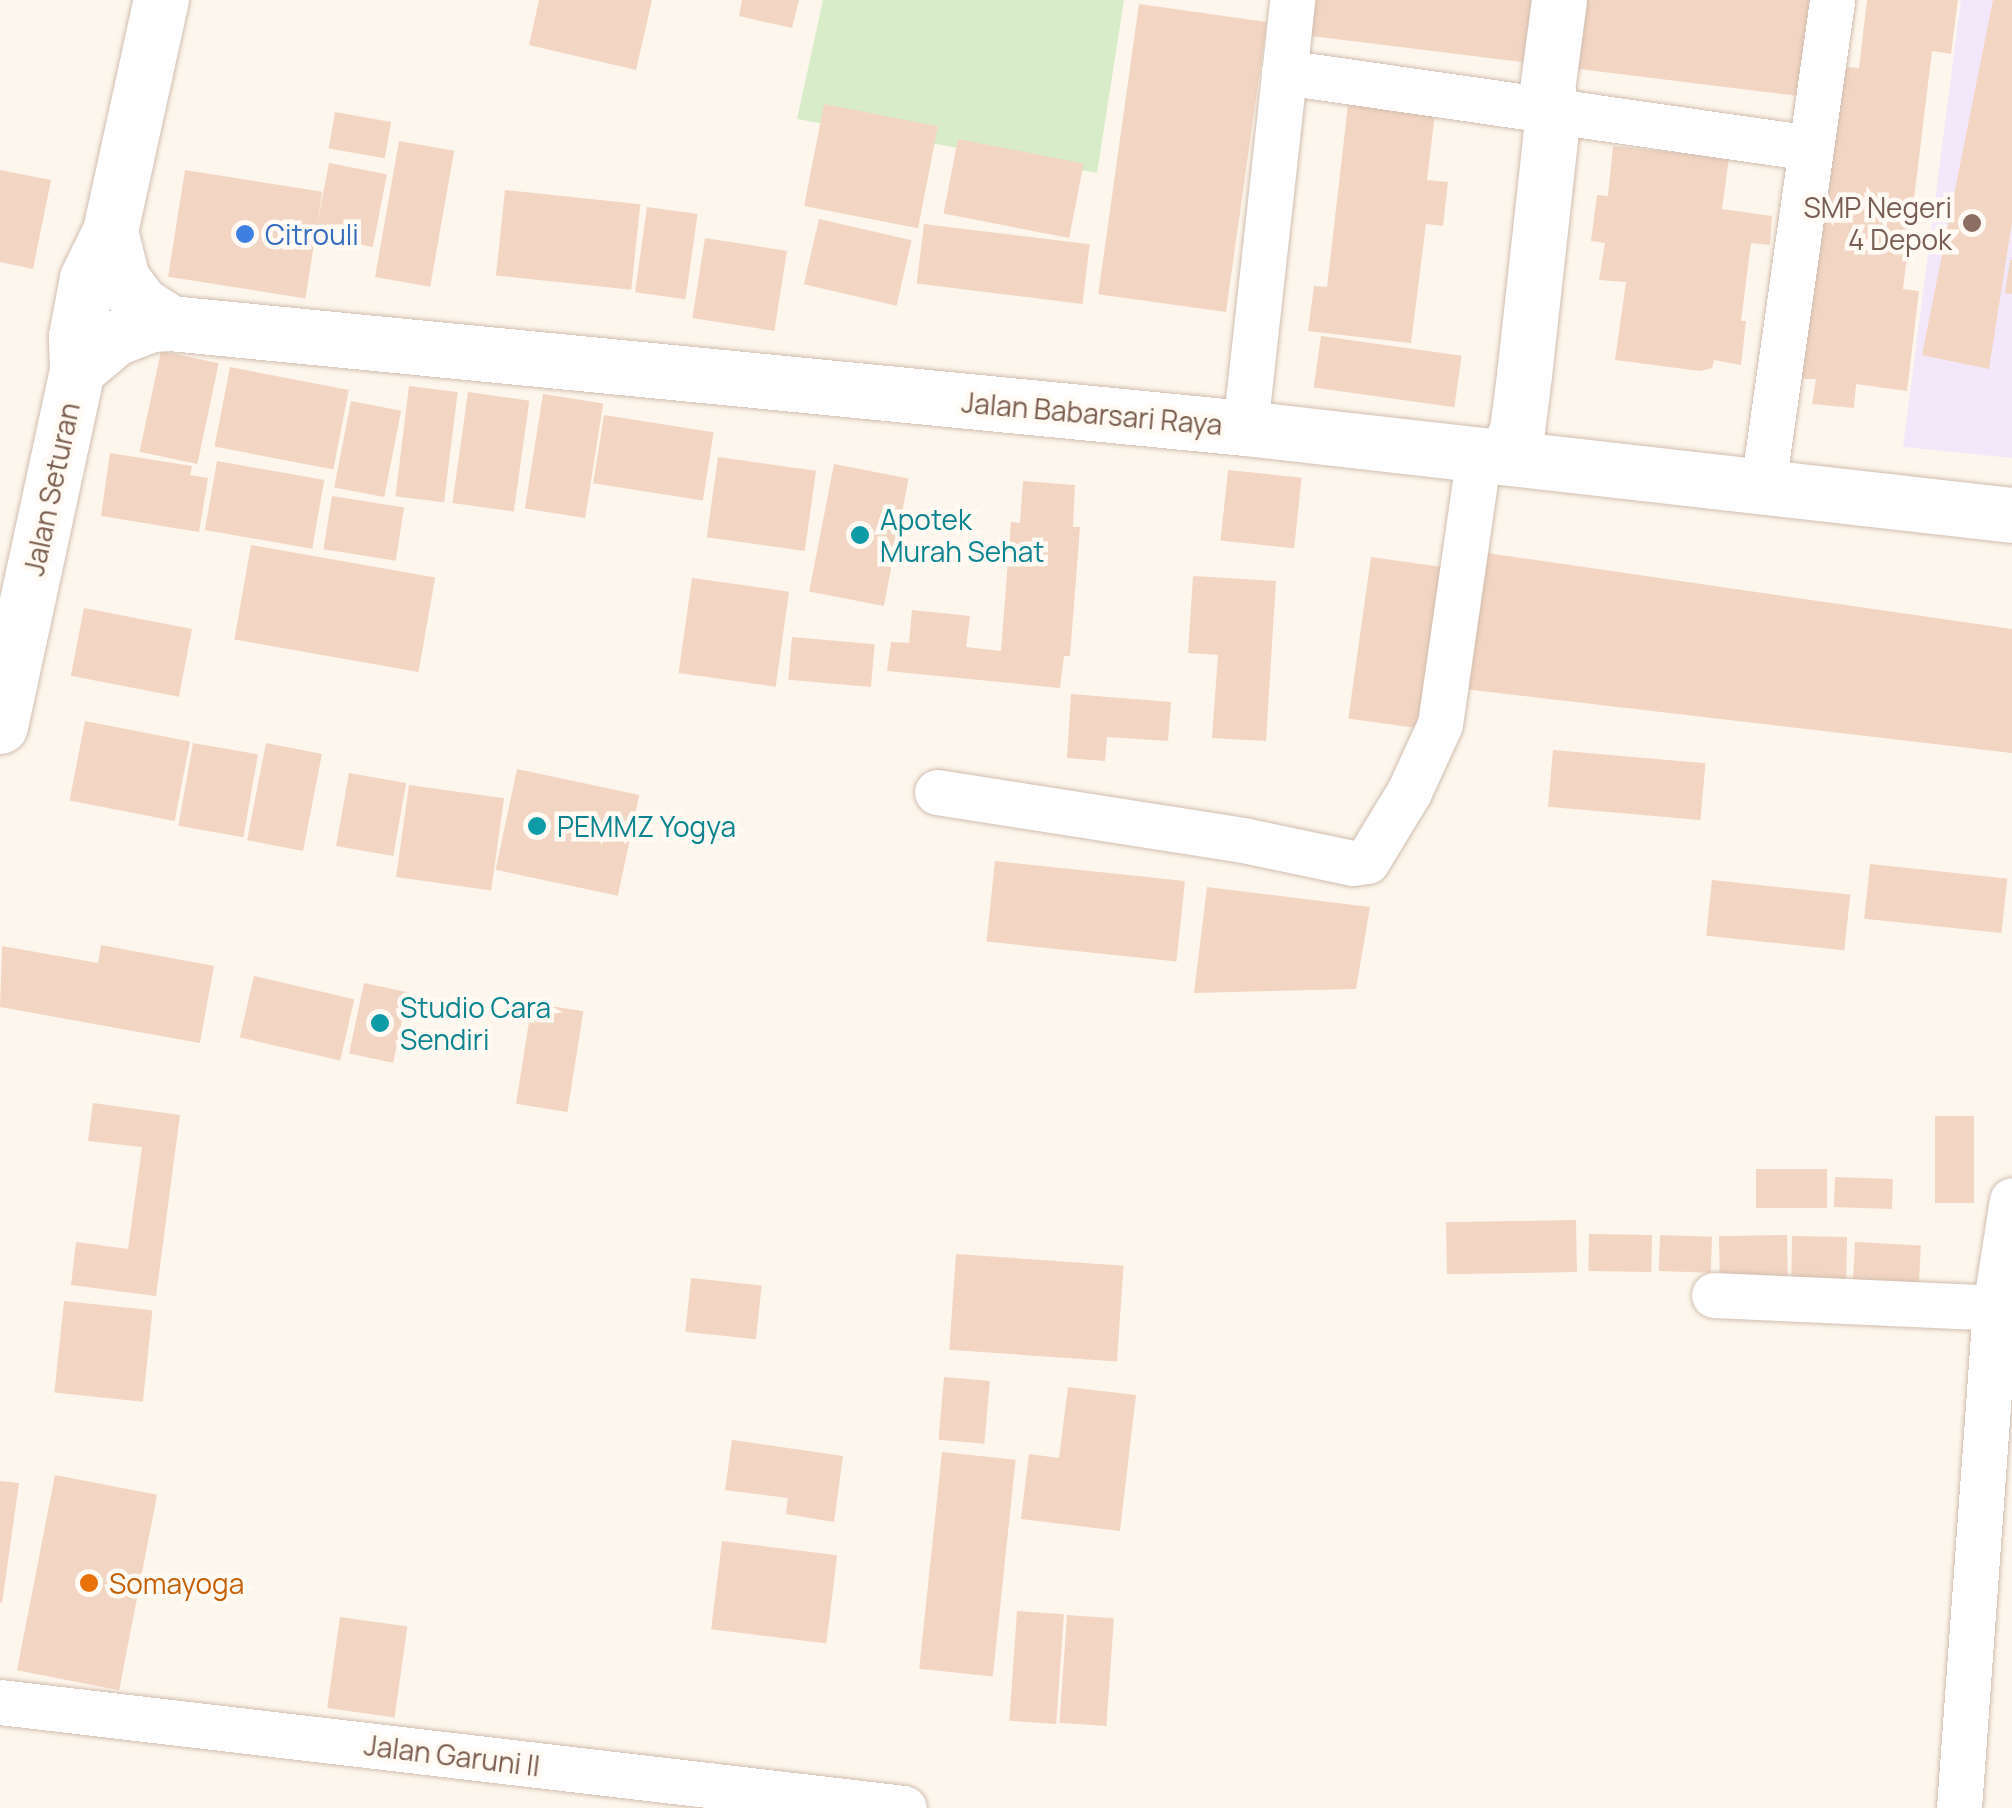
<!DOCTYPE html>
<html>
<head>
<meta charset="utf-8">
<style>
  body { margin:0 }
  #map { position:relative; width:2012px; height:1808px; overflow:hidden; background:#fdf6ec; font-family:Manrope,sans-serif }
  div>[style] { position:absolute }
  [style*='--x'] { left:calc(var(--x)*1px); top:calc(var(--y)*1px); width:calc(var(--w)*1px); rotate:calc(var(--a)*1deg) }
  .education>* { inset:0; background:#f3e8fa }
  .green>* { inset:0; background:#d8ecc9 }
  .building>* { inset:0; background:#f3d5c3; transform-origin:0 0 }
  .roads { filter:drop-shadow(0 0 2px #d1beb0) drop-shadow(0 0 2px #d1beb0) }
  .minor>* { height:45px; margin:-22.5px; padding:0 22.5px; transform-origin:22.5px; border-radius:22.5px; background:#fff }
  .tertiary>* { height:55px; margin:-27.5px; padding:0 27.5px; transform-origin:27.5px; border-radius:27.5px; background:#fff }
  .secondary>* { height:55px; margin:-27.5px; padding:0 27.5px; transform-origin:27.5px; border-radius:27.5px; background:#fff }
  .dots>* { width:28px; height:28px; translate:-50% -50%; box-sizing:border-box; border:5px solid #fffaf3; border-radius:50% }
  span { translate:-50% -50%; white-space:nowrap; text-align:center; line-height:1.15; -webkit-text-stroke:9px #fffaf3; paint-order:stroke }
  .education-label { font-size:28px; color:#785e54 }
  .right { translate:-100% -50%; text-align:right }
  .shop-label { font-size:28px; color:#366cbe }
  .left { translate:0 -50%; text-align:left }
  .street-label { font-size:28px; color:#7a5c4d }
  .culture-label { font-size:28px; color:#0d838f }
  .food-label { font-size:28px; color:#c56008 }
</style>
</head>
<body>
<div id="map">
  <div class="education">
    <div style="clip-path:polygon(1961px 0,2012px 0,2012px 458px,1903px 447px)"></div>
  </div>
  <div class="green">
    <div style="clip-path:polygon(823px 0,1124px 0,1097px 173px,797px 119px)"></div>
  </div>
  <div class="building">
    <div style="clip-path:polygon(539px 0,652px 0,636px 70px,529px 45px)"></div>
    <div style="clip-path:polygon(742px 0,799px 0,792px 28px,739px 16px)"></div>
    <div style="clip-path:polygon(1300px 0,1539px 0,1531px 63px,1295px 34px)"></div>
    <div style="clip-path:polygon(1579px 0,1821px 0,1807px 97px,1571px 68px)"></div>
    <div style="clip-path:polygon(1867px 0,1958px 0,1951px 54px,1932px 51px,1903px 289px,1919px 291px,1907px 391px,1856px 384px,1854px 408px,1812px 404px,1816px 379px,1801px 379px,1837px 66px,1859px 68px)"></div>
    <div style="clip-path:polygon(1993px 0,2012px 0,2012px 222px,1989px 369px,1922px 355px)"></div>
    <div style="left:1139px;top:4px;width:129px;height:293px;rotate:8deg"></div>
    <div style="left:824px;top:104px;width:116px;height:104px;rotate:11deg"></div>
    <div style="clip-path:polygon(1348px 105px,1435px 114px,1427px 180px,1448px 182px,1443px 226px,1426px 224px,1411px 343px,1308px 331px,1314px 286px,1327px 287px)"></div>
    <div style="left:335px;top:112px;width:57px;height:37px;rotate:10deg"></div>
    <div style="left:958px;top:139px;width:128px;height:76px;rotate:11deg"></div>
    <div style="left:399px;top:141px;width:56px;height:138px;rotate:10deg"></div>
    <div style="clip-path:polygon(1613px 146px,1729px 158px,1722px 209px,1772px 216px,1770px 245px,1751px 243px,1741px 321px,1746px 321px,1741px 365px,1714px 360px,1712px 368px,1700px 371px,1615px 360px,1626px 282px,1599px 280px,1605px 243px,1591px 241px,1597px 195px,1608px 196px)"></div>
    <div style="left:329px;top:163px;width:59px;height:74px;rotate:11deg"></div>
    <div style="clip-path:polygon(0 170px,51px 180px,33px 269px,0 262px)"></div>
    <div style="left:185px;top:170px;width:139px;height:108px;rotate:9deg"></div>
    <div style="left:505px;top:190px;width:136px;height:86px;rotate:6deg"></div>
    <div style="left:647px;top:207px;width:51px;height:86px;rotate:8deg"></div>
    <div style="left:819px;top:219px;width:95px;height:67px;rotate:13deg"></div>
    <div style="left:924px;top:224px;width:167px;height:60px;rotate:7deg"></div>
    <div style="left:705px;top:238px;width:83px;height:81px;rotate:9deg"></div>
    <div style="clip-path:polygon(2010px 260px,2012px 260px,2012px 294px,2005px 293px)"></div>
    <div style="left:1321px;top:336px;width:142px;height:52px;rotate:8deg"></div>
    <div style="left:161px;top:351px;width:59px;height:103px;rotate:12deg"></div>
    <div style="left:230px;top:367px;width:121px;height:81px;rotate:11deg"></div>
    <div style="left:409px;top:386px;width:49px;height:111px;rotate:7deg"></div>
    <div style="left:468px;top:392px;width:62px;height:112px;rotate:8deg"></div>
    <div style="left:543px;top:394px;width:61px;height:116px;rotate:9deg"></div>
    <div style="left:351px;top:401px;width:51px;height:88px;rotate:11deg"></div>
    <div style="left:604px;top:415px;width:111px;height:69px;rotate:9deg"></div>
    <div style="clip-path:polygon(110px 453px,192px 466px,190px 475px,208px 478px,199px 532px,101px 516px)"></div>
    <div style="left:718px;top:457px;width:99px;height:81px;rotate:8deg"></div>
    <div style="left:217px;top:461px;width:109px;height:70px;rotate:10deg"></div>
    <div style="left:834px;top:464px;width:76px;height:130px;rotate:11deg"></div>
    <div style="left:1228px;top:470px;width:74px;height:71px;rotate:6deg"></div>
    <div style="clip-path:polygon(1023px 481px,1075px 485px,1073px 527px,1080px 527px,1070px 656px,1064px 656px,1060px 688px,887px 671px,891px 642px,909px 643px,912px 610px,970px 616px,966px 647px,1001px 651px,1011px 522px,1020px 523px)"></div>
    <div style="left:332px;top:496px;width:73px;height:54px;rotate:9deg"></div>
    <div style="left:251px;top:545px;width:187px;height:96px;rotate:10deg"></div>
    <div style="clip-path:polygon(1487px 553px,2012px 629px,2012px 753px,1464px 689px)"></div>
    <div style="left:1371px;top:557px;width:72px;height:163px;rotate:8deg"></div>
    <div style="clip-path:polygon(1193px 576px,1276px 581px,1266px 741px,1212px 738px,1218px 655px,1188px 653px)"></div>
    <div style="left:692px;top:578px;width:98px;height:96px;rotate:8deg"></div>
    <div style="left:84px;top:608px;width:110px;height:69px;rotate:11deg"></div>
    <div style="left:792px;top:637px;width:83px;height:43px;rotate:5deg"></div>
    <div style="clip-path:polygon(1071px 694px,1171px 702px,1168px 741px,1107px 737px,1105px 761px,1067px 758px)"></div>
    <div style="left:85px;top:721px;width:107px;height:81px;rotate:11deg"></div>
    <div style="left:193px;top:743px;width:66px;height:84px;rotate:10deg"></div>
    <div style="left:266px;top:743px;width:57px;height:99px;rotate:11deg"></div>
    <div style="left:1553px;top:750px;width:153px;height:57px;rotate:5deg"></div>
    <div style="left:517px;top:769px;width:125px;height:103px;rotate:12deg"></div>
    <div style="left:349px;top:773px;width:58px;height:74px;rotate:10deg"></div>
    <div style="left:409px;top:785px;width:96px;height:93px;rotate:8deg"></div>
    <div style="left:995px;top:861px;width:191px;height:81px;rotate:6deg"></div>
    <div style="left:1870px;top:864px;width:138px;height:55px;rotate:6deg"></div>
    <div style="left:1712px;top:880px;width:139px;height:56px;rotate:6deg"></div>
    <div style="clip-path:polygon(1207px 887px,1370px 907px,1356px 989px,1194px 993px)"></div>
    <div style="clip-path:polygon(101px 945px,214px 966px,200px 1043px,0 1007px,2px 946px,98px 963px)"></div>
    <div style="left:254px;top:976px;width:103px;height:63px;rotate:13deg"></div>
    <div style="left:364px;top:983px;width:45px;height:72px;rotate:12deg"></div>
    <div style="left:532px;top:1003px;width:52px;height:102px;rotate:9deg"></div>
    <div style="clip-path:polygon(93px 1103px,180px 1115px,156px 1296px,71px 1285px,76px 1242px,128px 1249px,142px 1147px,88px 1141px)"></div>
    <div style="left:1935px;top:1116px;width:39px;height:87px"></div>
    <div style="left:1827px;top:1169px;width:39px;height:71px;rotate:90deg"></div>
    <div style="left:1835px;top:1177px;width:58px;height:30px;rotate:2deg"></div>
    <div style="left:1576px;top:1220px;width:52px;height:130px;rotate:89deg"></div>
    <div style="left:1589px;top:1234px;width:63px;height:37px;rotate:1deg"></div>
    <div style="left:1660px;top:1235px;width:52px;height:36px;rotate:2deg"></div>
    <div style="left:1787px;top:1235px;width:45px;height:68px;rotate:89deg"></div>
    <div style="left:1792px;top:1236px;width:55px;height:42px;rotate:1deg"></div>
    <div style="left:1855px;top:1242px;width:66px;height:42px;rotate:3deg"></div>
    <div style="left:956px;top:1254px;width:168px;height:96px;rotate:4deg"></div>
    <div style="left:691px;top:1278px;width:71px;height:54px;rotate:6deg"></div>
    <div style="left:64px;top:1301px;width:89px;height:92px;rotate:6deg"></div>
    <div style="left:944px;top:1377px;width:46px;height:63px;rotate:5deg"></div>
    <div style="clip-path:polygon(1068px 1387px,1136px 1395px,1120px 1531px,1021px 1519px,1029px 1454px,1059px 1458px)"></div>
    <div style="clip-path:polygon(732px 1440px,843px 1456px,834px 1522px,786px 1514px,788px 1498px,725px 1490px)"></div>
    <div style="left:942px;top:1452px;width:74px;height:218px;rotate:6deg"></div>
    <div style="left:55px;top:1475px;width:104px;height:199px;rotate:11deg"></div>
    <div style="clip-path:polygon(0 1481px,19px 1483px,2px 1603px,0 1602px)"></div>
    <div style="left:722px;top:1541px;width:116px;height:89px;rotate:7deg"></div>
    <div style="left:1017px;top:1611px;width:47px;height:110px;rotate:4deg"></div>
    <div style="left:1067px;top:1615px;width:47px;height:108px;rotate:4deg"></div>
    <div style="left:340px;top:1617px;width:68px;height:92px;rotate:8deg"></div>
  </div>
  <div class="roads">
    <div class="minor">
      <div style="--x:1284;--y:72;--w:532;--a:8.21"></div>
      <div style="--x:1245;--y:428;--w:431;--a:-83.7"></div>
      <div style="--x:1763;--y:486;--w:491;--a:-81.9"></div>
      <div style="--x:937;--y:792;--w:310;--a:8.9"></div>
      <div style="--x:1243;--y:840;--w:112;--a:11.8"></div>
      <div style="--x:1353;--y:863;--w:14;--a:-8"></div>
      <div style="--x:1367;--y:861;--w:81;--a:-58.7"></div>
      <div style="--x:1409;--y:792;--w:75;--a:-65.5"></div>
      <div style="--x:1440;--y:724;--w:273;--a:-81.8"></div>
      <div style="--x:1714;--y:1295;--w:281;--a:2.6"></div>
      <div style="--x:0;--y:1702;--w:910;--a:6.69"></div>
      <div style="--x:1959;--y:1808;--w:501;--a:-85.88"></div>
      <div style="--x:1995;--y:1308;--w:109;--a:-81.1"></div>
    </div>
    <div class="tertiary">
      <div style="--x:110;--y:231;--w:49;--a:76"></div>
      <div style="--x:122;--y:279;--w:31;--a:53"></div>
      <div style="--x:141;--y:304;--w:35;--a:33"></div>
      <div style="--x:77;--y:370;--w:50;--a:-40.1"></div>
      <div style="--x:115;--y:338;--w:40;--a:-21"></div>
      <div style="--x:152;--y:324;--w:18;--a:-3"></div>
      <div style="--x:170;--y:323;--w:1080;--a:5.58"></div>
      <div style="--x:1245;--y:428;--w:772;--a:6.47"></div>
      <div style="--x:1505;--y:457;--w:30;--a:-66"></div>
      <div style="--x:1517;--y:430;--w:55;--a:-82.7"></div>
      <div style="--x:1524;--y:375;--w:266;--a:-83.7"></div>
      <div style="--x:1553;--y:111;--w:22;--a:-106"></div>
      <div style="--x:1547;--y:90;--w:91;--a:-82.4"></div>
    </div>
    <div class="secondary">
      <div style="--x:0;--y:726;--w:364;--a:-77.8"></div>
      <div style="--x:77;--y:370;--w:34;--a:-92"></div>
      <div style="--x:76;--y:336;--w:59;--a:-79.3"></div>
      <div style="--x:87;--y:278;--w:52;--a:-63.9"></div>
      <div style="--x:110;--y:231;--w:237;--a:-77.6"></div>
    </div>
  </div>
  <div class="dots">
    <div style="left:1972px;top:223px;background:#8d6e63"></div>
    <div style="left:245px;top:234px;background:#3f7fe0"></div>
    <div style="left:860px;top:535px;background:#0f9aa8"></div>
    <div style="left:537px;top:826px;background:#0f9aa8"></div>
    <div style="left:380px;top:1023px;background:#0f9aa8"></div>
    <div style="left:89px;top:1583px;background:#e8710a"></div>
  </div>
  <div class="education-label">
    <span class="right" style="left:1952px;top:223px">SMP Negeri<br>4 Depok</span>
  </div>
  <div class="shop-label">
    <span class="left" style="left:265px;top:234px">Citrouli</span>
  </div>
  <div class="street-label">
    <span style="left:1092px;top:413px;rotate:5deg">Jalan Babarsari Raya</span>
    <span style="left:51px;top:489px;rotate:-78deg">Jalan Seturan</span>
    <span style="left:452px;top:1755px;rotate:7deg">Jalan Garuni II</span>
  </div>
  <div class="culture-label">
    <span class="left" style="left:880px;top:535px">Apotek<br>Murah Sehat</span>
    <span class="left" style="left:557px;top:826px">PEMMZ Yogya</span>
    <span class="left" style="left:400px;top:1023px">Studio Cara<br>Sendiri</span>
  </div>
  <div class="food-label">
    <span class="left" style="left:109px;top:1583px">Somayoga</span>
  </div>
</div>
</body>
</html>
